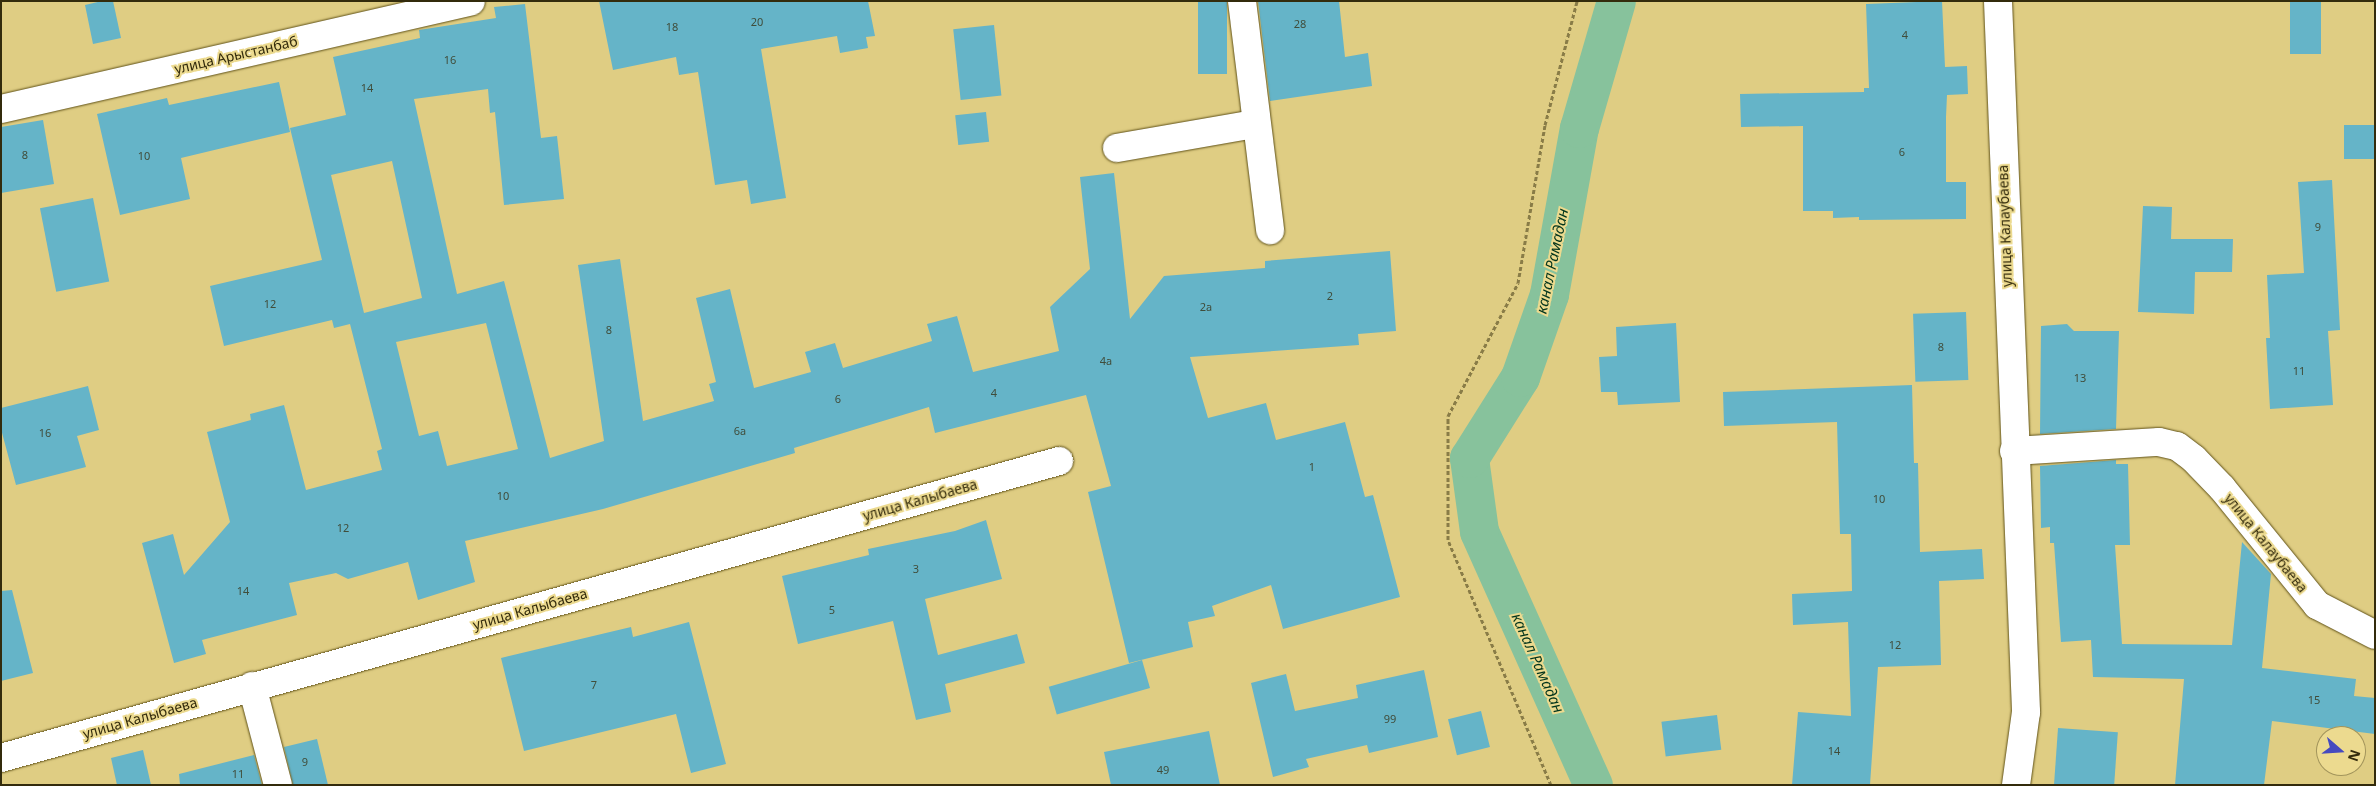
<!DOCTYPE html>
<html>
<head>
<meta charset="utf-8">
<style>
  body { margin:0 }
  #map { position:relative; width:2376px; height:786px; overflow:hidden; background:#dfcd83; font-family:"Noto Sans",sans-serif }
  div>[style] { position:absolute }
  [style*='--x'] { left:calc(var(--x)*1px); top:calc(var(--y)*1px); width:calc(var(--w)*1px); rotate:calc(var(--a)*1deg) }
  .canal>* { height:39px; margin:-19.5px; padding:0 19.5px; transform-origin:19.5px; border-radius:19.5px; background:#87c29c }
  .building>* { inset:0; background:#65b4c8; transform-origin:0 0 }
  .path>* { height:3px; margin-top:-1.5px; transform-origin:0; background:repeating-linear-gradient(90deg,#897c47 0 4px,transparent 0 6.5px) }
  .roads { filter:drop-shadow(0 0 1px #605219) drop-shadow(0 0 1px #605219) }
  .minor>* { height:28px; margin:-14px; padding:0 14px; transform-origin:14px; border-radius:14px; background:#fff }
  span { translate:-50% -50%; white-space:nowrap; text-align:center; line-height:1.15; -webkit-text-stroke:4px #ecda8f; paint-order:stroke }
  .number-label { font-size:11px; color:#404d3b }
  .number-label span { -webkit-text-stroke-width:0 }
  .street-label { font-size:14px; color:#332b0c }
  .water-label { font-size:15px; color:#03351c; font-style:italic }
  .frame { position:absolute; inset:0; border:2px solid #332b0c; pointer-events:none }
  .north { position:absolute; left:2316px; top:726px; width:50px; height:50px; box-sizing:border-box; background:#ecda8f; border:1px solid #a2945b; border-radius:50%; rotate:109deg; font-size:14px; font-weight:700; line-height:20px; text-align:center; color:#332b0c }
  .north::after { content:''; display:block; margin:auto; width:18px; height:22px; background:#464abf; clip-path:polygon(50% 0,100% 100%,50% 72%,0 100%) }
</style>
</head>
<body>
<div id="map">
  <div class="canal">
    <div style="--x:1593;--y:785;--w:278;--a:-114.2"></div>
    <div style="--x:1479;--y:531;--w:74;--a:-97.8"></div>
    <div style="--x:1469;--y:458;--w:96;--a:-57.8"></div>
    <div style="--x:1520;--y:377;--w:88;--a:-70.7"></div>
    <div style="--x:1549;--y:294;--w:169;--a:-79.8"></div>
    <div style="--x:1579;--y:128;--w:132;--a:-73.8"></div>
  </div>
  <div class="building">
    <div style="clip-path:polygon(102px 1px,113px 1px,121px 38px,93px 44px,85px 5px)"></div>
    <div style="clip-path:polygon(599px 1px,868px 1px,875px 36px,866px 37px,868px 48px,840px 53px,837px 36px,761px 49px,786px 198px,751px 204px,747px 180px,715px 185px,698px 72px,679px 75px,676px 57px,613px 70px)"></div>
    <div style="left:1198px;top:1px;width:29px;height:73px"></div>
    <div style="clip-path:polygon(1258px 1px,1339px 1px,1345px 57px,1368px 53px,1372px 86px,1270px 101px)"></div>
    <div style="clip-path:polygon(1942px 1px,1945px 67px,1967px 66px,1968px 94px,1947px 95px,1946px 117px,1946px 182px,1966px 182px,1966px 219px,1859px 220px,1859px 217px,1833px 218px,1833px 211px,1803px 211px,1803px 126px,1741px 127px,1740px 94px,1864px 92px,1864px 88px,1869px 88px,1866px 4px)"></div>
    <div style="left:2290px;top:1px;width:31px;height:53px"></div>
    <div style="clip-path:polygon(evenodd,525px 4px,541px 138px,557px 136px,564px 199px,504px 205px,495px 112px,490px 113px,488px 89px,414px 99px,457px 294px,504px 281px,550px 458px,604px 441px,578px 265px,620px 259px,643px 421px,714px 401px,709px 384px,716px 382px,696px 298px,730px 289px,754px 388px,811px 372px,805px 352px,835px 343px,843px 368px,932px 341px,927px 324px,957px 316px,973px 372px,1059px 351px,1050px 307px,1090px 269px,1080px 177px,1114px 173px,1130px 319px,1164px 276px,1265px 268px,1265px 261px,1390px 251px,1396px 331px,1358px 334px,1359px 345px,1190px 357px,1208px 418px,1266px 403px,1276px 440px,1345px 422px,1365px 497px,1373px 495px,1400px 597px,1283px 629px,1271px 585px,1212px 606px,1215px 616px,1188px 622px,1193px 647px,1129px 663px,1088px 492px,1111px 486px,1086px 395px,935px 433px,929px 407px,794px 448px,795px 453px,603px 509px,465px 541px,475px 582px,418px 600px,408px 562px,348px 579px,336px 573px,289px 583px,297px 615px,202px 640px,206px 654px,174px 663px,142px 543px,173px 534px,184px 575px,230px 522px,207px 432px,251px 420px,250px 414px,284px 405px,306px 490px,382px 470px,377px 451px,382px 449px,350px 324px,334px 328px,332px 320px,224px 346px,210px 286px,322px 260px,290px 128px,346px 115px,333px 57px,420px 38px,419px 30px,496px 18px,494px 7px,525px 4px,392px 161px,422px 298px,364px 313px,331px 175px,392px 161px,525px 4px,486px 323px,518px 449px,447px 466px,438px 431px,419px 436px,396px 342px,486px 323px)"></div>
    <div style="left:994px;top:25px;width:71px;height:41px;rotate:84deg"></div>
    <div style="clip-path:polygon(279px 82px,290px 132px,181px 158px,190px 199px,120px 215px,97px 114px,167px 98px,169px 105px)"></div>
    <div style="left:986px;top:112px;width:30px;height:31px;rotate:84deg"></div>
    <div style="clip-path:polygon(43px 120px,54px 184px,1px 193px,1px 127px)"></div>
    <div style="left:2375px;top:125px;width:34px;height:31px;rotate:90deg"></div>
    <div style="clip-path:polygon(2332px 180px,2340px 330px,2328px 331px,2333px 405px,2270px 409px,2266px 338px,2270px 338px,2267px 275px,2304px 273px,2298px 182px)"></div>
    <div style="left:93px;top:198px;width:85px;height:54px;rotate:79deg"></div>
    <div style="clip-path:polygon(2143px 206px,2172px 207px,2171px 239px,2233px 239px,2232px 272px,2195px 272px,2194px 314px,2138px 312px)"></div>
    <div style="left:1966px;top:312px;width:68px;height:53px;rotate:88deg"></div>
    <div style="clip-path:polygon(1676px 323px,1680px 402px,1618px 405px,1617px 392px,1601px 392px,1599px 357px,1617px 356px,1616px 327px)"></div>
    <div style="clip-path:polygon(2067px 324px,2074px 331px,2119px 331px,2116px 429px,2040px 434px,2041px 326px)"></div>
    <div style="clip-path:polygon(1912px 385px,1914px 463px,1918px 463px,1920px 552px,1982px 549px,1984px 579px,1939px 581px,1941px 665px,1878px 667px,1870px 785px,1792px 785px,1798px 712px,1851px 716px,1848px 622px,1793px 625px,1792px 594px,1852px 591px,1851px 534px,1840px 534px,1837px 422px,1724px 426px,1723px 392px)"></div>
    <div style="clip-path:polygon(88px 386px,99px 430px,77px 436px,86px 467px,16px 485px,1px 429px,1px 408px)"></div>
    <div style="clip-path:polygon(2116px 460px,2116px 464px,2128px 464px,2130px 545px,2115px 545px,2122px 644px,2232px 645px,2242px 542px,2271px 574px,2262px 668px,2356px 679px,2354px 696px,2375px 698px,2375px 734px,2272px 721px,2264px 785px,2175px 785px,2184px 679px,2093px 677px,2091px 640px,2061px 642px,2054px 543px,2050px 543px,2050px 527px,2041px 528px,2040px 466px)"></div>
    <div style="clip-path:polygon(986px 520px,1002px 579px,925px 599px,938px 655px,1017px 634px,1025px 663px,945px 684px,951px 712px,916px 720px,893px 621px,798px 644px,782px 576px,869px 555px,868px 549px,955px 531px)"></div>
    <div style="clip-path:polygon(12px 590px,33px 673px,1px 681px,1px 591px)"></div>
    <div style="clip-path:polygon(689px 622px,726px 764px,691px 773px,676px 714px,524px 751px,501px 658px,631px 627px,633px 637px)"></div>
    <div style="left:1142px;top:660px;width:29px;height:97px;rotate:74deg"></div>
    <div style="clip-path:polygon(1424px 670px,1438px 737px,1369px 753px,1367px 745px,1306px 759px,1309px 767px,1273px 777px,1251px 683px,1286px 674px,1295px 711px,1358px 698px,1356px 685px)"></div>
    <div style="left:1481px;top:711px;width:37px;height:34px;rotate:76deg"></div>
    <div style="left:1717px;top:715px;width:35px;height:56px;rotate:83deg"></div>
    <div style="left:2058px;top:728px;width:60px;height:57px;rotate:4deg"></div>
    <div style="clip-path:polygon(1209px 731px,1220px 785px,1111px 785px,1104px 752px)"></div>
    <div style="clip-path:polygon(317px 739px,328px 785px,293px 785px,284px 747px)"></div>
    <div style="clip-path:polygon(143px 750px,151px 785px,117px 785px,111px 758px)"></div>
    <div style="clip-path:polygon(254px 755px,262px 785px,180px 785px,179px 774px)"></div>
  </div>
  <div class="path">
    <div style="--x:1551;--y:785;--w:266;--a:-112.8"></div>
    <div style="--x:1448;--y:540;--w:124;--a:-90"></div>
    <div style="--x:1448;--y:416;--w:150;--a:-62.2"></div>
    <div style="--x:1518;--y:283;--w:160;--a:-80.3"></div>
    <div style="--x:1545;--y:125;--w:128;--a:-75.5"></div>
  </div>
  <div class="roads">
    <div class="minor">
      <div style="--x:1242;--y:1;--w:231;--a:83"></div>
      <div style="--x:1998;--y:1;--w:712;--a:87.74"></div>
      <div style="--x:2026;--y:712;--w:74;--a:97.8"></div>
      <div style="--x:1;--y:109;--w:482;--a:-12.9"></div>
      <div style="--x:1117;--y:148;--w:140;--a:-9.9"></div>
      <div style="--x:2014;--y:451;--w:145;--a:-3.6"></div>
      <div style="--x:2159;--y:442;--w:18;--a:13"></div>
      <div style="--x:2177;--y:446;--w:21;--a:37"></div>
      <div style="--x:2194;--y:459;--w:40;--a:46"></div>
      <div style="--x:2222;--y:488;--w:151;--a:50.9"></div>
      <div style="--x:2317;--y:605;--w:65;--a:27.3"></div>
      <div style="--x:252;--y:686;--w:102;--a:75.3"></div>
      <div style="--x:1;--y:758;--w:1099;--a:-15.68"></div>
    </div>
  </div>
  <div class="number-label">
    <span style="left:757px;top:22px">20</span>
    <span style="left:1300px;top:24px">28</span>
    <span style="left:672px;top:27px">18</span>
    <span style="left:1905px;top:35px">4</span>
    <span style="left:450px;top:60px">16</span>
    <span style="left:367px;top:88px">14</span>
    <span style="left:1902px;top:152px">6</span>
    <span style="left:25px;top:155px">8</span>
    <span style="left:144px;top:156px">10</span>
    <span style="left:2318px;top:227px">9</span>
    <span style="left:1330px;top:296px">2</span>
    <span style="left:270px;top:304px">12</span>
    <span style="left:1206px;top:307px">2а</span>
    <span style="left:609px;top:330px">8</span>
    <span style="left:1941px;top:347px">8</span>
    <span style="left:1106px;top:361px">4а</span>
    <span style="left:2299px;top:371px">11</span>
    <span style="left:2080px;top:378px">13</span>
    <span style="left:994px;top:393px">4</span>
    <span style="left:838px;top:399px">6</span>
    <span style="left:740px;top:431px">6а</span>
    <span style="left:45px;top:433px">16</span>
    <span style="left:1312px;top:467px">1</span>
    <span style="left:503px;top:496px">10</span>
    <span style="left:1879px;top:499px">10</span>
    <span style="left:343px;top:528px">12</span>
    <span style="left:916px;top:569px">3</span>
    <span style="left:243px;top:591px">14</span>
    <span style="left:832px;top:610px">5</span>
    <span style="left:1895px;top:645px">12</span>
    <span style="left:594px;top:685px">7</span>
    <span style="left:2314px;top:700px">15</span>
    <span style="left:1390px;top:719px">99</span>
    <span style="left:1834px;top:751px">14</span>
    <span style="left:305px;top:762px">9</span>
    <span style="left:1163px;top:770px">49</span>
    <span style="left:238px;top:774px">11</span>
  </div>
  <div class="street-label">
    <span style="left:236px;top:55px;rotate:-13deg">улица Арыстанбаб</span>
    <span style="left:2005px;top:226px;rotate:-92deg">улица Калаубаева</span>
    <span style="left:920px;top:500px;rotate:-16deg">улица Калыбаева</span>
    <span style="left:2266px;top:543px;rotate:51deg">улица Калаубаева</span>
    <span style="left:530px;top:609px;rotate:-16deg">улица Калыбаева</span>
    <span style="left:140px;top:718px;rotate:-16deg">улица Калыбаева</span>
  </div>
  <div class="water-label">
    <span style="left:1552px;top:261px;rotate:-78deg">канал Рамадан</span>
    <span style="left:1538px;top:663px;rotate:66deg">канал Рамадан</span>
  </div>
  <div class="frame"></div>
  <div class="north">N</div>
</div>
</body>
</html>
